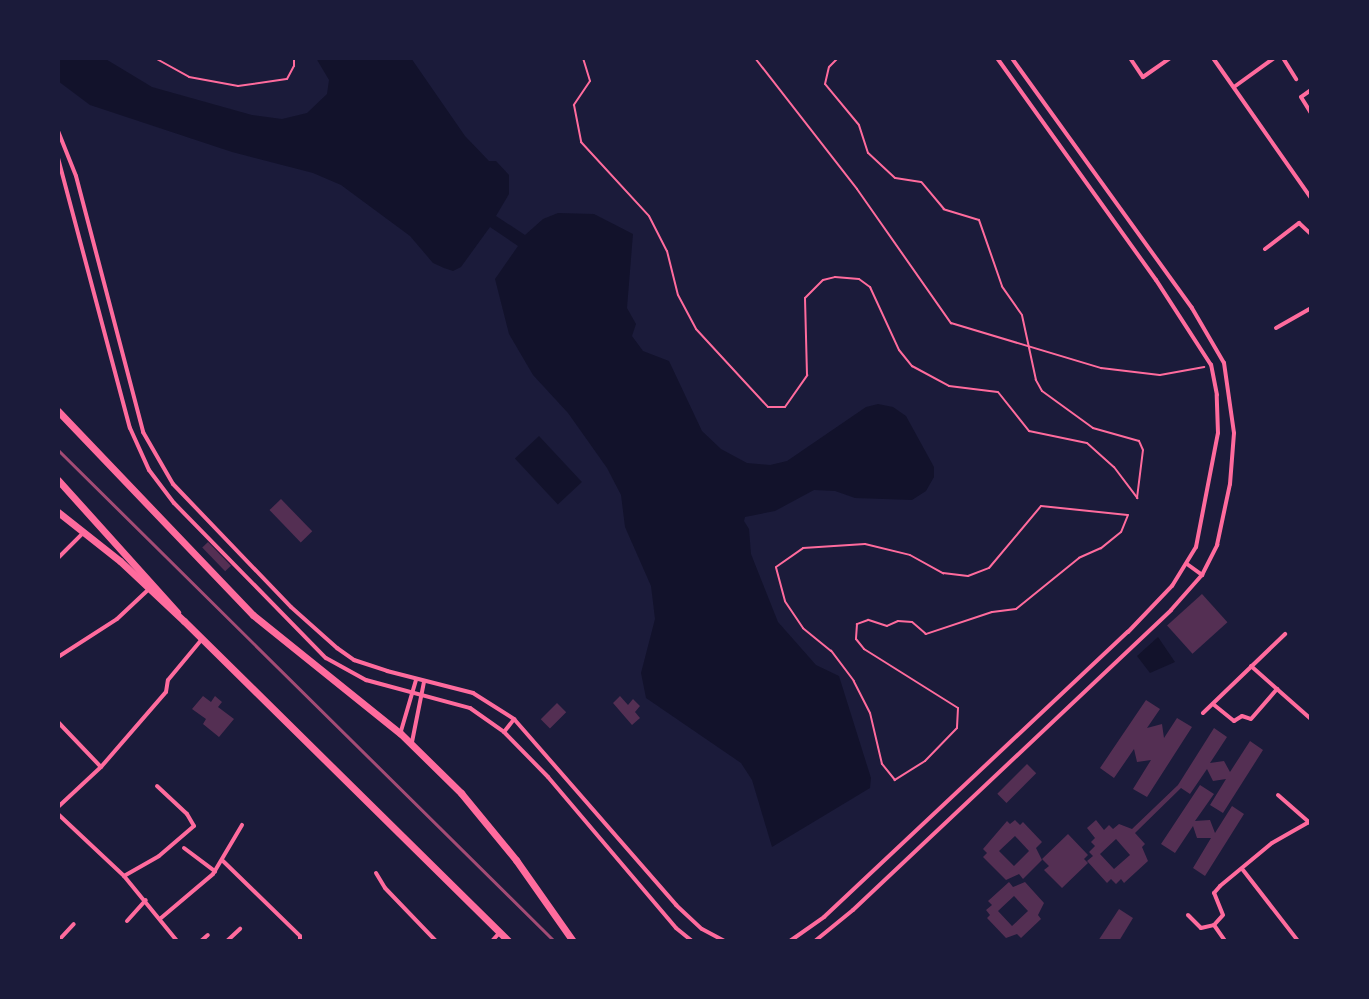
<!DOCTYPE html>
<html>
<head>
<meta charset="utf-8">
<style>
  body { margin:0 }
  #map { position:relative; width:1369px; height:999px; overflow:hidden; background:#1b1b3a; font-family:Signika,sans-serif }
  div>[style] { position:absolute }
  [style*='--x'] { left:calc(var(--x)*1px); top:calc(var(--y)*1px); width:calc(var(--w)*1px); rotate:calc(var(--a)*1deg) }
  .water>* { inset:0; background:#12122b; transform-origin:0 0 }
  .building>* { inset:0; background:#542f53; transform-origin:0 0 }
  .path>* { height:2px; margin:-1px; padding:0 1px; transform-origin:1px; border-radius:1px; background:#ff6b9d }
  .minor>* { height:4px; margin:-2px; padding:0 2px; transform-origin:2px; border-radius:2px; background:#ff6b9d }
  .primary>* { height:7px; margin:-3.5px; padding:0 3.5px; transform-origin:3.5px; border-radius:3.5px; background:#ff6b9d }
  .rail>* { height:3px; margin:-1.5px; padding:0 1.5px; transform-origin:1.5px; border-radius:1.5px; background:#a44b75 }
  span { translate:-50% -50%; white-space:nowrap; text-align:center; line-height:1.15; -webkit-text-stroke:6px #1b1b3a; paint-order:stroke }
  .frame { position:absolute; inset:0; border:60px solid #1b1b3a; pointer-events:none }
</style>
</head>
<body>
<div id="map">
  <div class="water">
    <div style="clip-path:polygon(58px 58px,104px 58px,152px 87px,252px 115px,282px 119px,307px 113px,327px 94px,329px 80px,316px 58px,411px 58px,465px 136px,489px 161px,496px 161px,509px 175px,509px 194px,496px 216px,525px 235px,543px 219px,558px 213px,594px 214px,633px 234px,627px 308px,636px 324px,632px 336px,643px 351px,669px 361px,702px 431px,721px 449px,747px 463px,770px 465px,787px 461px,866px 407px,878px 404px,893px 407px,906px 416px,934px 467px,934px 477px,926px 491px,912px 500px,855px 498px,835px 491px,814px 490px,775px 511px,745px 517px,744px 521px,749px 529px,751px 554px,778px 622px,816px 665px,839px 676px,871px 778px,870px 788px,772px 847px,752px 780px,741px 763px,646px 698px,641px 673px,655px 619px,651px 586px,625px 527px,621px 495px,607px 468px,568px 413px,533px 375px,509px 334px,495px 279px,518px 246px,490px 227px,461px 267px,453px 271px,444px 268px,433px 263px,410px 236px,341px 185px,313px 173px,232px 152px,90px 105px,58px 81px)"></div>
    <div style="left:539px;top:436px;width:63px;height:33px;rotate:47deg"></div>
    <div style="clip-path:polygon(1158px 637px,1175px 662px,1150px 673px,1137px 656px)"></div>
  </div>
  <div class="building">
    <div style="left:281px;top:499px;width:45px;height:16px;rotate:46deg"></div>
    <div style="left:208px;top:542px;width:33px;height:8px;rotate:46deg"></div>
    <div style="left:1202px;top:594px;width:38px;height:47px;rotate:48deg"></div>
    <div style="clip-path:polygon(203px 696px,211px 702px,215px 696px,222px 702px,218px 707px,234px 719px,219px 737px,203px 724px,206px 719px,192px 709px)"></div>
    <div style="clip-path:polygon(620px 696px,628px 705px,633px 699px,640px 706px,635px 712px,640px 718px,632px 725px,613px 703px)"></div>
    <div style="clip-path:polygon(1146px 700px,1160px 709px,1147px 728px,1162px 724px,1164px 738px,1177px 718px,1192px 727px,1147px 797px,1133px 789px,1151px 760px,1137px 762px,1134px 749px,1114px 778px,1100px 768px)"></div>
    <div style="left:557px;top:703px;width:13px;height:23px;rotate:45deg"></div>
    <div style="clip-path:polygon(evenodd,1214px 728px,1227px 737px,1210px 763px,1224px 761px,1230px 772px,1250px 741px,1263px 750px,1223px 813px,1210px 805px,1226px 779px,1213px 781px,1207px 769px,1190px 794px,1181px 788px,1135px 833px,1145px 844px,1142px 847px,1148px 861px,1124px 883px,1121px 879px,1116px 884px,1111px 879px,1107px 883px,1087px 861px,1093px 856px,1089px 852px,1095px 846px,1091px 842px,1095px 838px,1087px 828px,1096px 820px,1104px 830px,1109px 825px,1113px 829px,1119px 824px,1132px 829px,1178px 785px,1214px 728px,1116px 839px,1130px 855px,1114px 869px,1100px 854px,1116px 839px)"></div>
    <div style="left:1027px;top:764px;width:13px;height:42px;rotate:45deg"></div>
    <div style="clip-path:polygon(1200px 785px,1214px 794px,1195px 821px,1210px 820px,1215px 833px,1232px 806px,1244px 814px,1205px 876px,1193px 868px,1211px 838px,1197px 838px,1193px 826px,1175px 853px,1161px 844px)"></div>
    <div style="clip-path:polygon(evenodd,1015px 820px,1020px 825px,1023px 822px,1042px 842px,1036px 848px,1042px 860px,1023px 879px,1019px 874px,1006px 880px,983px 857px,987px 853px,983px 849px,1007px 821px,1010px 824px,1015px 820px,1015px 836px,1029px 851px,1014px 866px,999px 851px,1015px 836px)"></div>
    <div style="clip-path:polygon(1068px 834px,1088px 855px,1084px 859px,1088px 863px,1062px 888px,1044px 870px,1049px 866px,1042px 859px)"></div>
    <div style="clip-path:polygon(evenodd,1009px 882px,1013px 887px,1025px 882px,1044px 903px,1038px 915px,1041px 919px,1021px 938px,1017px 934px,1006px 938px,987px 918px,990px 915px,986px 910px,992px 905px,988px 901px,1009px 882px,1014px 896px,1028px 911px,1012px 926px,998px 911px,1014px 896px)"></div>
    <div style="clip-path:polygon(1119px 909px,1133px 918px,1119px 941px,1098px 941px)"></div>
  </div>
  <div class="path">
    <div style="--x:155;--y:58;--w:39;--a:29"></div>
    <div style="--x:189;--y:77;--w:50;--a:10.4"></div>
    <div style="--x:238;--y:86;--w:49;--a:-8.1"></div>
    <div style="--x:287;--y:79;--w:15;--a:-62"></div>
    <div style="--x:294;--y:66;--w:8;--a:-90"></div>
    <div style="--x:583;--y:58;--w:24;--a:73"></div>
    <div style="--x:590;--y:81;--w:29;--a:124"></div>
    <div style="--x:574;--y:105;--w:38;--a:79"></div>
    <div style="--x:581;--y:142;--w:100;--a:47.4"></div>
    <div style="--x:649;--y:216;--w:39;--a:63"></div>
    <div style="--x:667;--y:251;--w:45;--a:76"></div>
    <div style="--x:678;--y:295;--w:38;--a:62"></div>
    <div style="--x:696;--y:329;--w:106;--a:47.3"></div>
    <div style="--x:768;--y:407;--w:17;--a:0"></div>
    <div style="--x:785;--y:407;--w:39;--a:-55"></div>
    <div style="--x:807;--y:375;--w:77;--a:-91.5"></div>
    <div style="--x:805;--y:298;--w:25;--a:-45"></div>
    <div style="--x:823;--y:280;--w:12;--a:-14"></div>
    <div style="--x:835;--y:277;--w:24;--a:5"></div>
    <div style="--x:859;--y:279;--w:14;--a:36"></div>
    <div style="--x:870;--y:287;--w:69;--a:65.3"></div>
    <div style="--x:899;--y:350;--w:21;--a:51"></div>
    <div style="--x:912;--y:366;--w:42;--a:28.4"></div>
    <div style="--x:949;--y:386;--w:49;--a:7"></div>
    <div style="--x:998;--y:392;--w:50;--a:51.5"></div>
    <div style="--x:1029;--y:431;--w:59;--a:11.7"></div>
    <div style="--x:1087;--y:443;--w:36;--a:42"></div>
    <div style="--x:1114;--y:467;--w:39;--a:53"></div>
    <div style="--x:1137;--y:498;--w:48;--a:-82.9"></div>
    <div style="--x:1143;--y:450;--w:10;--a:-114"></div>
    <div style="--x:1139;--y:441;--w:48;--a:-164.2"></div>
    <div style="--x:1093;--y:428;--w:63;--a:-144"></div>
    <div style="--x:1042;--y:391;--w:13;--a:-119"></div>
    <div style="--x:1036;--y:380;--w:66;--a:-102.2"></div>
    <div style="--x:1022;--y:315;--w:35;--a:-125"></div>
    <div style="--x:1002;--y:286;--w:70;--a:-109.2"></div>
    <div style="--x:979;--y:220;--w:37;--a:-163"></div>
    <div style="--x:944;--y:209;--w:35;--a:-130"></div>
    <div style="--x:921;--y:182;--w:26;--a:-171"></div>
    <div style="--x:895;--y:178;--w:37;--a:-137"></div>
    <div style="--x:868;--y:153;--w:29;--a:-108"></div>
    <div style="--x:859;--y:125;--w:53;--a:-129.7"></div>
    <div style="--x:825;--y:84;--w:17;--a:-77"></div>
    <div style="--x:829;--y:67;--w:13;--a:-45"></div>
    <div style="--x:755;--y:58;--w:166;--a:52.1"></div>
    <div style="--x:857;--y:189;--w:164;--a:55"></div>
    <div style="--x:951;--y:323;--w:157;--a:16.7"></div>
    <div style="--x:1101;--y:368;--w:59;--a:6.8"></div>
    <div style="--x:1160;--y:375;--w:45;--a:-10.3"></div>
    <div style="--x:1041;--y:506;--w:87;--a:5.9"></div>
    <div style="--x:1128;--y:515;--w:18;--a:112"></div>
    <div style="--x:1121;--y:532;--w:26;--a:141"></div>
    <div style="--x:1101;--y:548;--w:24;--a:156"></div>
    <div style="--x:1079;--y:558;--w:81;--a:141"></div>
    <div style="--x:1016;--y:609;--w:24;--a:173"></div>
    <div style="--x:992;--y:612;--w:70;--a:161.6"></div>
    <div style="--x:926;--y:634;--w:18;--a:-139"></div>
    <div style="--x:912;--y:622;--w:14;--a:-176"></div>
    <div style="--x:898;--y:621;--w:12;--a:156"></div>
    <div style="--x:887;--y:626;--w:20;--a:-162"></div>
    <div style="--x:868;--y:620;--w:12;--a:160"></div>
    <div style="--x:857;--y:624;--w:15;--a:94"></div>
    <div style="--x:856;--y:639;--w:13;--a:51"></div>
    <div style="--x:864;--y:649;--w:111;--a:32.1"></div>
    <div style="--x:958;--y:708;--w:20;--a:93"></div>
    <div style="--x:957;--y:728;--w:46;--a:134.1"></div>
    <div style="--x:925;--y:761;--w:36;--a:148"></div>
    <div style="--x:895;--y:780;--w:21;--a:-129"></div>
    <div style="--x:882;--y:764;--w:52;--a:-103.2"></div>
    <div style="--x:870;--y:713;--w:36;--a:-117"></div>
    <div style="--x:854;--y:681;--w:38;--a:-127"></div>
    <div style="--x:831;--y:651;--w:36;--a:-141"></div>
    <div style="--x:803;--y:628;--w:32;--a:-124"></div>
    <div style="--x:785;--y:601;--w:35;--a:-105"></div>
    <div style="--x:776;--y:567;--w:33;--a:-35"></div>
    <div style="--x:803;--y:548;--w:62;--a:-3.7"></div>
    <div style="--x:865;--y:544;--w:46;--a:13.7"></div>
    <div style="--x:910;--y:555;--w:38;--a:29"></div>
    <div style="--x:943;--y:573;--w:25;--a:7"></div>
    <div style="--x:968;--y:576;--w:22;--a:-21"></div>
    <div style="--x:989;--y:568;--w:81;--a:-50"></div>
  </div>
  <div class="minor">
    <div style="--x:1130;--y:58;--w:23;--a:56"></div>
    <div style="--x:1143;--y:77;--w:33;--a:-35"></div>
    <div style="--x:1213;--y:58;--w:171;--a:55"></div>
    <div style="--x:1283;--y:58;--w:25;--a:58"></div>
    <div style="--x:1234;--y:87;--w:49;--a:-35.9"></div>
    <div style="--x:1311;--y:90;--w:12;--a:145"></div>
    <div style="--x:1301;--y:97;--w:19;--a:58"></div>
    <div style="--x:1311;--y:124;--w:4;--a:90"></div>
    <div style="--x:58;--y:131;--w:48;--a:68.2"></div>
    <div style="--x:76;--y:176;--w:265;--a:75.3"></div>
    <div style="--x:143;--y:432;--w:60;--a:60"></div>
    <div style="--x:173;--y:484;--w:170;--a:46.2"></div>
    <div style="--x:291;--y:607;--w:62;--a:41.7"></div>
    <div style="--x:337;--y:648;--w:21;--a:35"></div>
    <div style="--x:354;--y:660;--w:35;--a:18"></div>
    <div style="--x:387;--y:671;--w:89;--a:14.3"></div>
    <div style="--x:473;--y:693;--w:49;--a:32.4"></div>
    <div style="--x:514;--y:719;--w:247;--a:48.9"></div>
    <div style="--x:676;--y:905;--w:35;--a:43"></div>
    <div style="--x:702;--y:929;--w:26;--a:28"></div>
    <div style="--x:58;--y:158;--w:279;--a:75.1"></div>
    <div style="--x:130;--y:428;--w:46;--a:65.7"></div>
    <div style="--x:149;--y:470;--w:41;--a:52.9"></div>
    <div style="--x:174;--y:503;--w:217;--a:45.6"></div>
    <div style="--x:326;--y:658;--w:46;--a:28.8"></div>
    <div style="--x:366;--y:680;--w:108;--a:15.1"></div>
    <div style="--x:470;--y:708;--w:42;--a:35.2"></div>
    <div style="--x:504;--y:732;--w:63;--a:45.6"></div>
    <div style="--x:548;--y:777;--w:198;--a:49.7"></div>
    <div style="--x:676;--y:928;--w:21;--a:39"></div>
    <div style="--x:1265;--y:249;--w:43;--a:-37.4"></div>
    <div style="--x:1299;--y:223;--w:16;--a:43"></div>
    <div style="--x:1276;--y:328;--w:40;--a:-29.7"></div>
    <div style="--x:58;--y:558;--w:37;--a:-45"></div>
    <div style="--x:1187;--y:564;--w:19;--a:36"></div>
    <div style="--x:58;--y:657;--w:70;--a:-32.8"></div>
    <div style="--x:117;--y:619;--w:42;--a:-43.1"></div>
    <div style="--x:1251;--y:666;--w:80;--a:41.5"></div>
    <div style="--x:1213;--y:704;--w:27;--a:39"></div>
    <div style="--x:1234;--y:721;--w:9;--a:-32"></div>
    <div style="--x:1242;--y:716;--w:9;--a:18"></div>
    <div style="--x:1251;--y:719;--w:40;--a:-49"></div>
    <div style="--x:1203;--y:713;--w:114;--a:-43.9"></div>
    <div style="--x:58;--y:722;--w:62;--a:46.3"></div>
    <div style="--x:401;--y:731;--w:53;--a:-73.6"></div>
    <div style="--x:504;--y:732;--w:16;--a:-52"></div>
    <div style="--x:412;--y:742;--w:61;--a:-78.7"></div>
    <div style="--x:1278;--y:795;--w:44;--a:41.3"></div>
    <div style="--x:58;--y:807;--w:59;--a:-42.9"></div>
    <div style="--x:101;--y:767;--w:99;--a:-49.1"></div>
    <div style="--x:166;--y:692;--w:12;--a:-81"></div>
    <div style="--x:168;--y:680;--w:53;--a:-50.3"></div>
    <div style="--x:58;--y:814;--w:91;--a:43.2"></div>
    <div style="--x:124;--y:876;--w:84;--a:50.8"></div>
    <div style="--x:184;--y:848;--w:39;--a:37"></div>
    <div style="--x:223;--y:861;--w:107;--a:44.2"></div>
    <div style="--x:300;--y:936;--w:5;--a:90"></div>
    <div style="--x:1243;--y:870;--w:90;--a:52.2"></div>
    <div style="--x:376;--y:873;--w:17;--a:59"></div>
    <div style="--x:385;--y:888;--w:74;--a:46.1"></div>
    <div style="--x:124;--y:876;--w:40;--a:-29.7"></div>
    <div style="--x:159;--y:856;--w:46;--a:-40.6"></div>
    <div style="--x:194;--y:826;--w:14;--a:-120"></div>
    <div style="--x:187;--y:814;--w:41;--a:-137"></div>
    <div style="--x:1188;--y:915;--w:18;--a:45"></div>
    <div style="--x:1201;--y:928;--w:13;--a:-13"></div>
    <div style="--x:1214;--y:925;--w:13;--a:-48"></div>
    <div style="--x:1223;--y:915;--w:24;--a:-112"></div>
    <div style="--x:1214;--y:893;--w:9;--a:-49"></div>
    <div style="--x:1220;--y:886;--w:67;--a:-39.6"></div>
    <div style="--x:1272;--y:843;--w:43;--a:-29.6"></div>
    <div style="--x:161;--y:918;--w:68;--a:-40.2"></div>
    <div style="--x:213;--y:874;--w:57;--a:-59.4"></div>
    <div style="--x:127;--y:921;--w:28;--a:-48"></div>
    <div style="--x:1214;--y:925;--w:19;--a:55"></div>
    <div style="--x:58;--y:941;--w:23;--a:-47"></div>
    <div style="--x:201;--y:941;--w:9;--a:-41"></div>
    <div style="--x:227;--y:941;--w:18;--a:-43"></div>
    <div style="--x:492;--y:941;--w:12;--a:-48"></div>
    <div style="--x:790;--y:941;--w:42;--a:-35.2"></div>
    <div style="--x:824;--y:917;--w:417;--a:-43.2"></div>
    <div style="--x:1128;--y:632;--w:64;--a:-46.3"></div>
    <div style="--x:1172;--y:586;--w:46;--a:-58.4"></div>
    <div style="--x:1196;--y:547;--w:116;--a:-79.1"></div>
    <div style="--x:1218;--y:433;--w:38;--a:-92"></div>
    <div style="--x:1217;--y:395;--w:31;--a:-101"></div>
    <div style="--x:1211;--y:365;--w:101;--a:-122.9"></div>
    <div style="--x:1156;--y:280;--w:273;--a:-125.6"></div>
    <div style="--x:815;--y:941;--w:49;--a:-39.2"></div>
    <div style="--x:853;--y:910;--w:437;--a:-43.3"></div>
    <div style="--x:1171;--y:610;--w:47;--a:-48.5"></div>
    <div style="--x:1202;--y:575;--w:34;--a:-63"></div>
    <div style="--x:1217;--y:545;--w:62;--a:-78"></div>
    <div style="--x:1230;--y:484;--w:51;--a:-85.5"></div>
    <div style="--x:1234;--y:433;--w:71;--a:-98.1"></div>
    <div style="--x:1224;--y:363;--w:64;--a:-120.2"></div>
    <div style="--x:1192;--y:308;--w:308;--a:-125.8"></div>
  </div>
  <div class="primary">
    <div style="--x:58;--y:411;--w:282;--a:46.3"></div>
    <div style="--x:253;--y:615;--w:189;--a:38.8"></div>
    <div style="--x:400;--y:733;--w:86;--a:44.5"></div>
    <div style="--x:461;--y:793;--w:87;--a:50.6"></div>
    <div style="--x:516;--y:860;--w:99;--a:54.9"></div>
    <div style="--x:58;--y:480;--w:178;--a:48"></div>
    <div style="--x:58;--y:512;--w:79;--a:38.3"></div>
    <div style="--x:120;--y:561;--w:88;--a:43.2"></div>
    <div style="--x:184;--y:621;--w:456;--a:44.6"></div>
  </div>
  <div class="rail">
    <div style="--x:58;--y:450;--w:698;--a:44.71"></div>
  </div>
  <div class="frame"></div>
</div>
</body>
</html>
